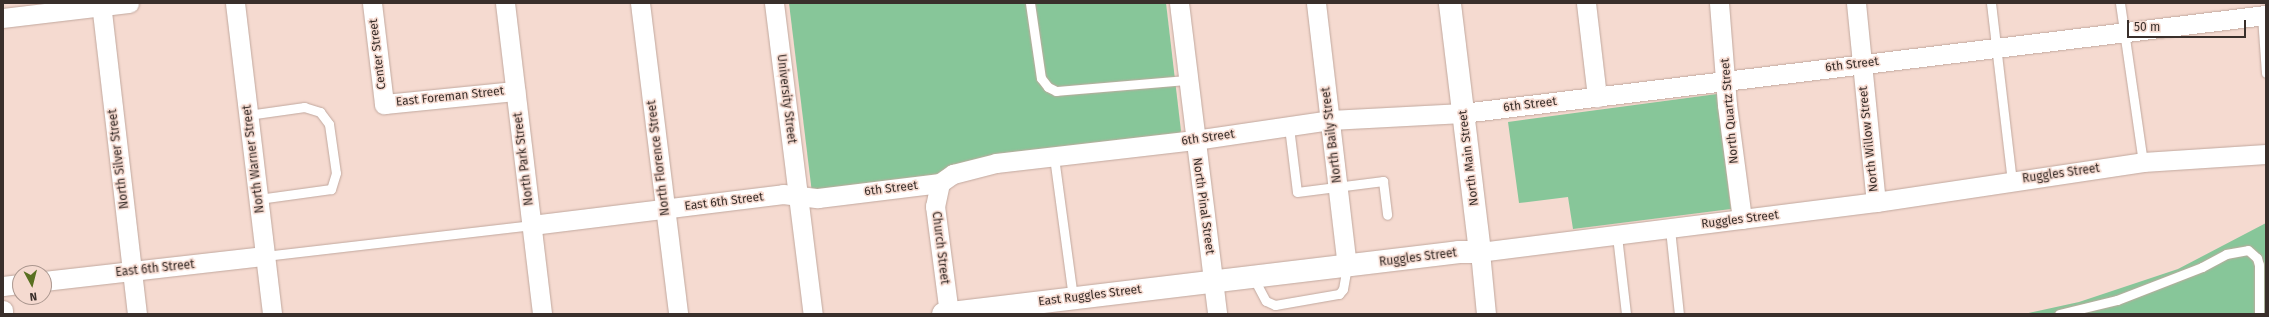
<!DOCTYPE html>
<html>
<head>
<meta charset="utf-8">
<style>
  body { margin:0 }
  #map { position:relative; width:2269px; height:317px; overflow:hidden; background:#f5dad0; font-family:"Fira Sans",sans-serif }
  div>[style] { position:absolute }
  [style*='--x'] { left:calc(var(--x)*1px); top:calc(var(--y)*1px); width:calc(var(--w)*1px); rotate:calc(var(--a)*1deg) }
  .green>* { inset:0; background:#87c699 }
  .roads { filter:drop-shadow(0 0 1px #c1a89e) drop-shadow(0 0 1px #c1a89e) }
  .service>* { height:9px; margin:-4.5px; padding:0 4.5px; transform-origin:4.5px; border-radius:4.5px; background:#fff }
  .minor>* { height:19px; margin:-9.5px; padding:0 9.5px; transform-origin:9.5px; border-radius:9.5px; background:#fff }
  .tertiary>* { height:22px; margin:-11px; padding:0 11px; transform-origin:11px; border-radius:11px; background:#fff }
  span { translate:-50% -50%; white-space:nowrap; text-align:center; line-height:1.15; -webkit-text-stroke:3px #f5dad0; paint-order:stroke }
  .street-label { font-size:12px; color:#392f2b }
  .frame { position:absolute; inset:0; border:4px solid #392f2b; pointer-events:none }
  .north { position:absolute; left:12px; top:265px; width:40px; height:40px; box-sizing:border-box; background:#f5dad0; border:1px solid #aa968e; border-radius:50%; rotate:173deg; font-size:11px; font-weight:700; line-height:16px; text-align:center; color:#392f2b }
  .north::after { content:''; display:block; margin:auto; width:14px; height:18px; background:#597021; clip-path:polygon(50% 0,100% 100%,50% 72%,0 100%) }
  .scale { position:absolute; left:2127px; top:20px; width:119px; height:18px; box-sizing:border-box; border:2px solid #392f2b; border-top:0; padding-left:5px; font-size:12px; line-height:14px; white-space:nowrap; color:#392f2b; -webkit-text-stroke:3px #f5dad0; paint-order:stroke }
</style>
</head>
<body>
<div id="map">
  <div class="green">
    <div style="clip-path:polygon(789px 3px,1166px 3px,1181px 131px,1177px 139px,812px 193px)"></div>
    <div style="clip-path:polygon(1717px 94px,1731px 209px,1573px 229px,1568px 197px,1519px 203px,1508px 122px)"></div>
    <div style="clip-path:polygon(2266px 223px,2266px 314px,2024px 314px,2079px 302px,2178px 269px)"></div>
  </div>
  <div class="roads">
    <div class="service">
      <div style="--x:1030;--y:3;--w:76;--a:81.7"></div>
      <div style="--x:1041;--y:78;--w:11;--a:52"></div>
      <div style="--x:1048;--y:87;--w:9;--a:27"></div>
      <div style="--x:1056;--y:91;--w:132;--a:-4.8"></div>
      <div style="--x:1991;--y:3;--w:179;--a:83.3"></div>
      <div style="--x:2120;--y:3;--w:161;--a:81.8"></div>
      <div style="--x:2262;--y:16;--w:57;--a:86"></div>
      <div style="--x:248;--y:115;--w:57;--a:-8.1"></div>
      <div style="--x:304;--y:107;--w:17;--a:17"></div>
      <div style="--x:320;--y:112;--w:15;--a:53"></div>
      <div style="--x:329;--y:124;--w:49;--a:81.9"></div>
      <div style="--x:336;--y:173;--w:17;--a:107"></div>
      <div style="--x:331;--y:189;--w:73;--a:172.1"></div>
      <div style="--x:1289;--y:127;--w:65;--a:83"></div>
      <div style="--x:1297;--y:192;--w:87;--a:-7.3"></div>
      <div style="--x:1383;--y:181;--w:34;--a:83"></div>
      <div style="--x:1054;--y:157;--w:142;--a:82.3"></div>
      <div style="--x:1670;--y:229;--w:85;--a:84"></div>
      <div style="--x:1617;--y:236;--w:79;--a:83.4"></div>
      <div style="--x:265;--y:256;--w:269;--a:-6.6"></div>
      <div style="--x:1253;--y:277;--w:27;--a:62"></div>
      <div style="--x:1266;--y:301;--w:10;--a:24"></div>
      <div style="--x:1275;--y:305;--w:65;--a:-9.8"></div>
      <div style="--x:1339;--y:294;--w:6;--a:-51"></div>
      <div style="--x:1343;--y:289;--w:23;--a:-80"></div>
      <div style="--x:2059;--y:314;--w:60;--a:-13.6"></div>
      <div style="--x:2117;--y:300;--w:91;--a:-21.2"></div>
      <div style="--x:2202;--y:267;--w:27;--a:-28"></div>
      <div style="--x:2226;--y:254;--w:22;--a:-10"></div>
      <div style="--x:2248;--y:250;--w:12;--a:42"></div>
      <div style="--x:2257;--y:258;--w:7;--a:74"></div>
      <div style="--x:2259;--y:265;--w:49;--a:90"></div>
    </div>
    <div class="minor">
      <div style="--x:101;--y:3;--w:313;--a:83.4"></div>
      <div style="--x:235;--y:3;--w:313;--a:83.2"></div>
      <div style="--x:372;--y:3;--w:102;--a:83.2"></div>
      <div style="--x:384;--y:104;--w:132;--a:-5.7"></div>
      <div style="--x:505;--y:3;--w:313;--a:83.2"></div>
      <div style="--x:640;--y:3;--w:313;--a:83"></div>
      <div style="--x:774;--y:3;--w:313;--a:82.9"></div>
      <div style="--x:1179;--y:3;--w:313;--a:83"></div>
      <div style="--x:1316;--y:3;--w:265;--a:83.3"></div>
      <div style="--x:1586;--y:3;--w:95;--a:83.3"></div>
      <div style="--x:1719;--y:3;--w:102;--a:85.5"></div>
      <div style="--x:1727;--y:105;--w:115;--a:82.5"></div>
      <div style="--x:1856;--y:3;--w:200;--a:84.3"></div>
      <div style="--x:3;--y:18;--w:127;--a:-6.8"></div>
      <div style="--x:940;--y:183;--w:24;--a:102"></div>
      <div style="--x:935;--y:206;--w:109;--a:82.6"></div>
      <div style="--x:532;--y:225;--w:253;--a:-7"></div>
      <div style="--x:783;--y:194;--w:35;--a:7"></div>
      <div style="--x:818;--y:198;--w:123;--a:-7"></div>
      <div style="--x:940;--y:183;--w:16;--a:-35"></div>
      <div style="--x:953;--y:174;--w:44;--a:-14.3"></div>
      <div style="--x:996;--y:163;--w:200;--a:-6.6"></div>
      <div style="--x:1195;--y:140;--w:136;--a:-8.4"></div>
      <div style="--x:1330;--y:120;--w:133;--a:-3"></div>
      <div style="--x:1463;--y:113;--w:809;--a:-6.96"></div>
      <div style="--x:44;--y:281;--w:222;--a:-6.5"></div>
      <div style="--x:3;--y:286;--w:17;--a:-7"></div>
      <div style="--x:3;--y:310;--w:4;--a:90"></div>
      <div style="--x:1486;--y:314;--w:62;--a:-95.5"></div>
      <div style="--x:1480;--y:252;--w:399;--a:-7.2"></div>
      <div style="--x:1876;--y:202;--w:270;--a:-8.5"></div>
      <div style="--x:2143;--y:162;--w:123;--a:-3.7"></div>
    </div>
    <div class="tertiary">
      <div style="--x:943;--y:314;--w:520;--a:-6.85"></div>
      <div style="--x:1459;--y:252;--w:21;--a:0"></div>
      <div style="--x:1480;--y:252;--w:251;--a:-96.9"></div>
    </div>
  </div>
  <div class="street-label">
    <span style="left:378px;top:54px;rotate:-97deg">Center Street</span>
    <span style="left:1852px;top:65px;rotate:-7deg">6th Street</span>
    <span style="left:450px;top:97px;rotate:-6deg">East Foreman Street</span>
    <span style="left:786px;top:99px;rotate:83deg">University Street</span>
    <span style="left:1530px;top:105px;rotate:-7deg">6th Street</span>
    <span style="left:1730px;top:111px;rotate:-95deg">North Quartz Street</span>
    <span style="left:1332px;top:135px;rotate:-97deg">North Baily Street</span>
    <span style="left:1208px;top:138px;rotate:-8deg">6th Street</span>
    <span style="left:1869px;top:139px;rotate:-96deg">North Willow Street</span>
    <span style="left:659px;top:158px;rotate:-97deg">North Florence Street</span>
    <span style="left:1469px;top:158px;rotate:-97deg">North Main Street</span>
    <span style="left:119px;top:159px;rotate:-97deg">North Silver Street</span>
    <span style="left:254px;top:159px;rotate:-97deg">North Warner Street</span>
    <span style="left:524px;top:159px;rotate:-97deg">North Park Street</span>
    <span style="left:2061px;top:174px;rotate:-8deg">Ruggles Street</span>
    <span style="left:891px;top:189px;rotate:-7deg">6th Street</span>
    <span style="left:724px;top:202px;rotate:-7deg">East 6th Street</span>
    <span style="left:1203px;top:206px;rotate:82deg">North Pinal Street</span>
    <span style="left:1740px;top:220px;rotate:-7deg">Ruggles Street</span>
    <span style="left:940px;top:248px;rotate:83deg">Church Street</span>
    <span style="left:1418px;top:258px;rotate:-7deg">Ruggles Street</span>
    <span style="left:155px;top:269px;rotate:-6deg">East 6th Street</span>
    <span style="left:1090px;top:296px;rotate:-7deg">East Ruggles Street</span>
  </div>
  <div class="frame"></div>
  <div class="north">N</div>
  <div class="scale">50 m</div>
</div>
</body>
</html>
